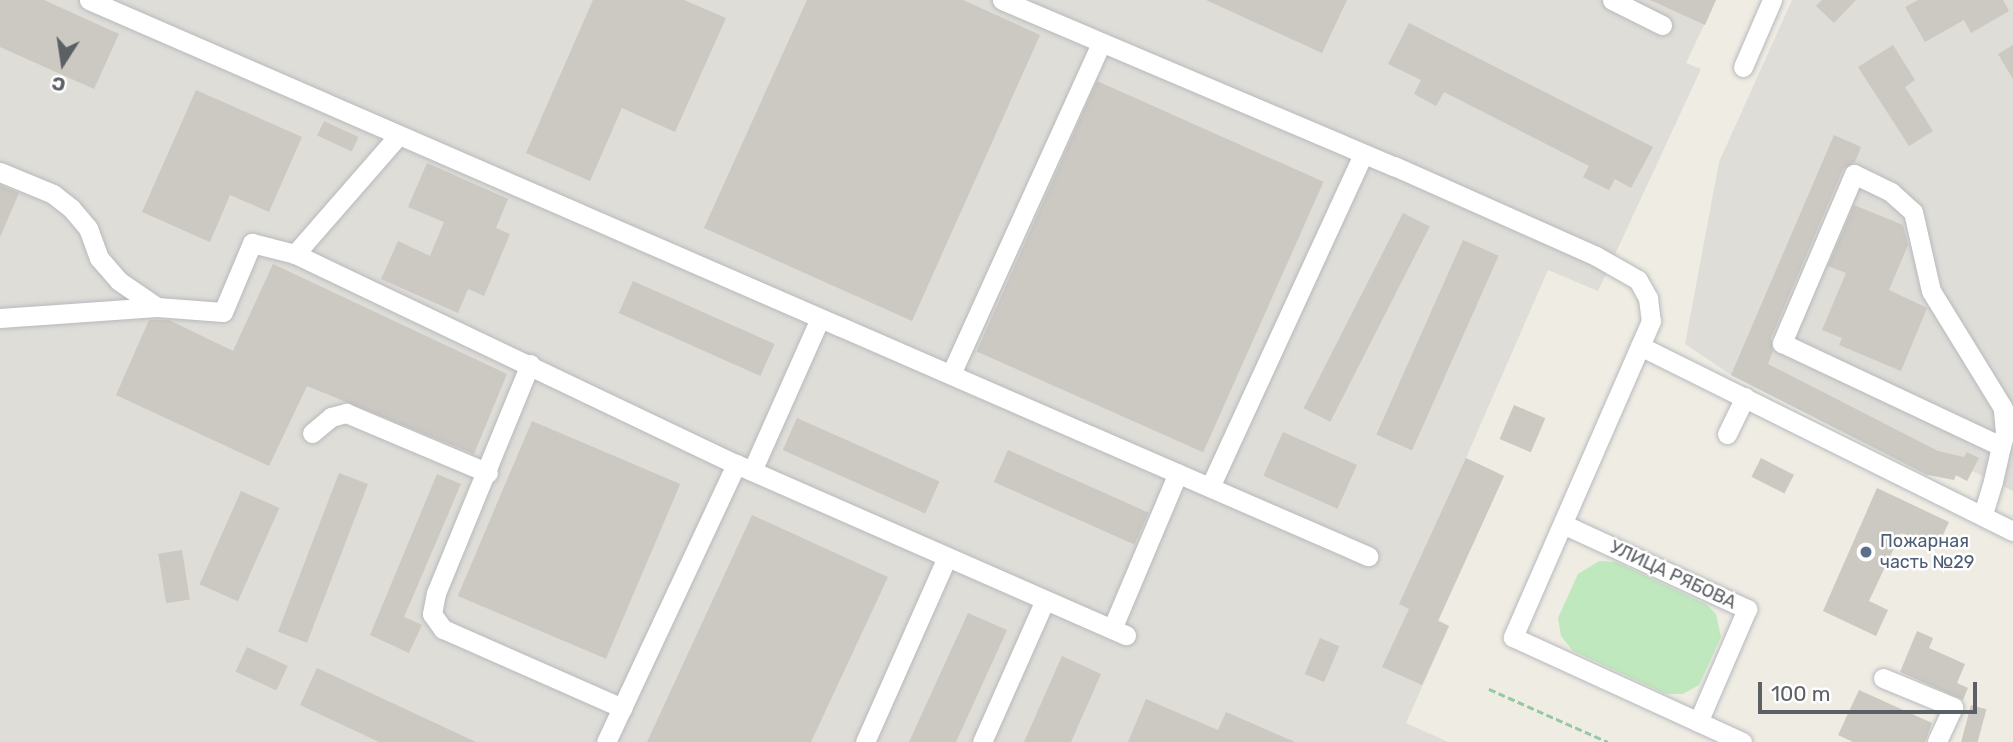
<!DOCTYPE html>
<html>
<head>
<meta charset="utf-8">
<style>
  body { margin:0 }
  #map { position:relative; width:2013px; height:742px; overflow:hidden; background:#efece3; font-family:Rubik,sans-serif }
  div>[style] { position:absolute }
  [style*='--x'] { left:calc(var(--x)*1px); top:calc(var(--y)*1px); width:calc(var(--w)*1px); rotate:calc(var(--a)*1deg) }
  .industrial>* { inset:0; background:#dfddd7 }
  .green>* { inset:0; background:#c0e8be }
  .building>* { inset:0; background:#ccc8c2; transform-origin:0 0 }
  .path>* { height:2.5px; margin-top:-1.25px; transform-origin:0; background:repeating-linear-gradient(90deg,#96c9a3 0 7px,transparent 0 10.5px) }
  .roads { filter:drop-shadow(0 0 2px #b6b9be) drop-shadow(0 0 2px #b6b9be) }
  .minor>* { height:19px; margin:-9.5px; padding:0 9.5px; transform-origin:9.5px; border-radius:9.5px; background:#fff }
  .dots>* { width:19px; height:19px; translate:-50% -50%; box-sizing:border-box; border:4px solid #fff; border-radius:50% }
  span { translate:-50% -50%; white-space:nowrap; text-align:center; line-height:1.15; -webkit-text-stroke:5px #fff; paint-order:stroke }
  .service-label { font-size:18px; color:#4e5e75 }
  .left { translate:0 -50%; text-align:left }
  .street-label { font-size:18px; color:#5b6064 }
  .north { position:absolute; left:28px; top:28px; width:70px; height:70px; -webkit-text-stroke:5px #fff; paint-order:stroke; rotate:192deg; font-size:19px; font-weight:700; line-height:28px; text-align:center; color:#5b6064 }
  .north::after { content:''; display:block; margin:auto; width:24px; height:32px; background:#5b6064; clip-path:polygon(50% 0,100% 100%,50% 72%,0 100%) }
  .scale { position:absolute; left:1758px; top:682px; width:219px; height:32px; box-sizing:border-box; border:4px solid #5b6064; border-top:0; padding-left:9px; font-size:21px; line-height:24px; white-space:nowrap; color:#5b6064; -webkit-text-stroke:5px #fff; paint-order:stroke }
</style>
</head>
<body>
<div id="map">
  <div class="industrial">
    <div style="clip-path:polygon(0 0,1716px 0,1686px 63px,1701px 69px,1598px 291px,1548px 270px,1466px 458px,1504px 476px,1438px 620px,1449px 626px,1406px 723px,1448px 742px,0 742px)"></div>
    <div style="clip-path:polygon(1792px 0,2013px 0,2013px 491px,1972px 471px,1967px 481px,1956px 475px,1954px 480px,1929px 473px,1927px 476px,1731px 375px,1685px 344px,1719px 162px)"></div>
  </div>
  <div class="green">
    <div style="clip-path:polygon(1599px 561px,1616px 562px,1706px 604px,1716px 614px,1721px 637px,1699px 685px,1683px 694px,1666px 694px,1573px 651px,1561px 636px,1558px 618px,1578px 574px)"></div>
  </div>
  <div class="building">
    <div style="clip-path:polygon(0 0,44px 0,119px 34px,94px 89px,0 47px)"></div>
    <div style="clip-path:polygon(593px 0,684px 0,726px 18px,675px 132px,622px 108px,590px 181px,526px 153px)"></div>
    <div style="clip-path:polygon(807px 0,963px 0,1040px 35px,912px 321px,704px 228px)"></div>
    <div style="clip-path:polygon(1206px 0,1347px 0,1322px 53px)"></div>
    <div style="clip-path:polygon(1650px 0,1716px 0,1705px 25px)"></div>
    <div style="clip-path:polygon(1822px 0,1856px 0,1834px 23px,1816px 6px)"></div>
    <div style="clip-path:polygon(1918px 0,2003px 0,2009px 11px,1971px 33px,1964px 20px,1925px 42px,1905px 7px)"></div>
    <div style="clip-path:polygon(1409px 23px,1653px 147px,1631px 188px,1615px 179px,1609px 190px,1583px 177px,1589px 166px,1444px 92px,1436px 106px,1414px 94px,1421px 80px,1388px 64px)"></div>
    <div style="clip-path:polygon(1893px 45px,1915px 80px,1905px 87px,1933px 131px,1909px 146px,1858px 67px)"></div>
    <div style="clip-path:polygon(2013px 45px,2013px 79px,1998px 54px)"></div>
    <div style="left:1097px;top:81px;width:248px;height:296px;rotate:24deg"></div>
    <div style="clip-path:polygon(196px 90px,302px 137px,269px 212px,230px 195px,210px 242px,142px 212px)"></div>
    <div style="left:324px;top:121px;width:38px;height:16px;rotate:25deg"></div>
    <div style="clip-path:polygon(1834px 135px,1861px 147px,1855px 162px,1843px 169px,1771px 338px,1773px 351px,1768px 364px,1938px 451px,1964px 457px,1967px 452px,1979px 458px,1967px 481px,1956px 475px,1954px 480px,1928px 475px,1731px 375px)"></div>
    <div style="clip-path:polygon(427px 163px,508px 199px,496px 228px,510px 234px,484px 296px,468px 289px,458px 313px,381px 279px,398px 241px,430px 256px,444px 222px,408px 207px)"></div>
    <div style="clip-path:polygon(0 185px,19px 193px,0 237px)"></div>
    <div style="clip-path:polygon(1854px 205px,1903px 225px,1908px 245px,1889px 290px,1927px 308px,1901px 371px,1839px 345px,1842px 338px,1822px 330px,1846px 273px,1828px 266px)"></div>
    <div style="left:1403px;top:213px;width:30px;height:219px;rotate:27deg"></div>
    <div style="left:1463px;top:240px;width:39px;height:213px;rotate:24deg"></div>
    <div style="clip-path:polygon(273px 264px,507px 374px,474px 454px,307px 386px,269px 466px,116px 395px,149px 320px,169px 320px,233px 351px)"></div>
    <div style="left:633px;top:281px;width:155px;height:35px;rotate:24deg"></div>
    <div style="left:1514px;top:405px;width:34px;height:37px;rotate:23deg"></div>
    <div style="left:797px;top:418px;width:156px;height:35px;rotate:24deg"></div>
    <div style="left:532px;top:421px;width:161px;height:190px;rotate:23deg"></div>
    <div style="left:1283px;top:432px;width:81px;height:48px;rotate:24deg"></div>
    <div style="left:1008px;top:450px;width:154px;height:35px;rotate:24deg"></div>
    <div style="clip-path:polygon(1466px 458px,1504px 476px,1438px 621px,1449px 626px,1422px 685px,1382px 667px,1409px 609px,1399px 604px)"></div>
    <div style="left:1761px;top:458px;width:37px;height:21px;rotate:27deg"></div>
    <div style="left:339px;top:473px;width:31px;height:170px;rotate:21deg"></div>
    <div style="clip-path:polygon(437px 474px,461px 484px,404px 617px,422px 625px,409px 653px,370px 635px)"></div>
    <div style="clip-path:polygon(1877px 488px,1949px 522px,1936px 550px,1901px 533px,1869px 601px,1888px 610px,1876px 636px,1823px 611px)"></div>
    <div style="left:241px;top:491px;width:42px;height:102px;rotate:24deg"></div>
    <div style="clip-path:polygon(752px 515px,888px 577px,811px 742px,647px 742px)"></div>
    <div style="left:182px;top:550px;width:50px;height:24px;rotate:81deg"></div>
    <div style="clip-path:polygon(968px 613px,1007px 630px,956px 742px,909px 742px)"></div>
    <div style="clip-path:polygon(1917px 631px,1933px 638px,1929px 648px,1965px 664px,1957px 683px,1968px 688px,1963px 700px,1900px 672px)"></div>
    <div style="left:1320px;top:638px;width:21px;height:39px;rotate:23deg"></div>
    <div style="left:247px;top:647px;width:45px;height:27px;rotate:25deg"></div>
    <div style="clip-path:polygon(1062px 656px,1101px 674px,1071px 742px,1024px 742px)"></div>
    <div style="clip-path:polygon(317px 668px,476px 742px,379px 742px,300px 705px)"></div>
    <div style="clip-path:polygon(1859px 690px,1932px 723px,1925px 742px,1853px 742px,1838px 735px)"></div>
    <div style="clip-path:polygon(1146px 699px,1218px 730px,1226px 712px,1295px 742px,1128px 742px)"></div>
    <div style="left:1971px;top:705px;width:16px;height:38px;rotate:15deg"></div>
  </div>
  <div class="path">
    <div style="--x:1489;--y:689;--w:130;--a:24"></div>
  </div>
  <div class="roads">
    <div class="minor">
      <div style="--x:89;--y:0;--w:1395;--a:23.5"></div>
      <div style="--x:1002;--y:0;--w:426;--a:23"></div>
      <div style="--x:1394;--y:166;--w:221;--a:24"></div>
      <div style="--x:1596;--y:256;--w:48;--a:29.7"></div>
      <div style="--x:1638;--y:280;--w:21;--a:61"></div>
      <div style="--x:1648;--y:298;--w:23;--a:83"></div>
      <div style="--x:1651;--y:321;--w:345;--a:113.6"></div>
      <div style="--x:1513;--y:637;--w:252;--a:24.6"></div>
      <div style="--x:1612;--y:0;--w:56;--a:26.6"></div>
      <div style="--x:1743;--y:67;--w:73;--a:-66.6"></div>
      <div style="--x:0;--y:172;--w:57;--a:22.5"></div>
      <div style="--x:53;--y:194;--w:23;--a:38"></div>
      <div style="--x:71;--y:208;--w:26;--a:50"></div>
      <div style="--x:88;--y:228;--w:32;--a:70"></div>
      <div style="--x:99;--y:258;--w:30;--a:49"></div>
      <div style="--x:119;--y:281;--w:46;--a:34.4"></div>
      <div style="--x:157;--y:307;--w:66;--a:4.3"></div>
      <div style="--x:223;--y:312;--w:75;--a:-67.2"></div>
      <div style="--x:252;--y:243;--w:44;--a:14.3"></div>
      <div style="--x:295;--y:254;--w:155;--a:-48.9"></div>
      <div style="--x:295;--y:254;--w:488;--a:25.5"></div>
      <div style="--x:736;--y:464;--w:426;--a:23.7"></div>
      <div style="--x:0;--y:318;--w:157;--a:-4"></div>
      <div style="--x:1640;--y:346;--w:416;--a:26.4"></div>
      <div style="--x:530;--y:364;--w:248;--a:112.3"></div>
      <div style="--x:436;--y:593;--w:21;--a:101"></div>
      <div style="--x:432;--y:614;--w:19;--a:54"></div>
      <div style="--x:443;--y:629;--w:196;--a:23.8"></div>
      <div style="--x:951;--y:374;--w:362;--a:-65.6"></div>
      <div style="--x:312;--y:433;--w:25;--a:-40"></div>
      <div style="--x:331;--y:417;--w:16;--a:-15"></div>
      <div style="--x:346;--y:413;--w:154;--a:22.9"></div>
      <div style="--x:1727;--y:434;--w:41;--a:-64.1"></div>
      <div style="--x:752;--y:471;--w:167;--a:-66"></div>
      <div style="--x:1210;--y:487;--w:364;--a:-65.3"></div>
      <div style="--x:1983;--y:514;--w:34;--a:-73"></div>
      <div style="--x:1993;--y:481;--w:36;--a:-77"></div>
      <div style="--x:2001;--y:446;--w:14;--a:-73"></div>
      <div style="--x:2005;--y:433;--w:25;--a:-95"></div>
      <div style="--x:2003;--y:408;--w:137;--a:-121.6"></div>
      <div style="--x:1931;--y:291;--w:81;--a:-102.8"></div>
      <div style="--x:1913;--y:212;--w:30;--a:-138"></div>
      <div style="--x:1891;--y:192;--w:41;--a:-154.1"></div>
      <div style="--x:1854;--y:174;--w:184;--a:113.1"></div>
      <div style="--x:1782;--y:343;--w:242;--a:25.2"></div>
      <div style="--x:1563;--y:524;--w:203;--a:24.8"></div>
      <div style="--x:1747;--y:609;--w:123;--a:113.4"></div>
      <div style="--x:1112;--y:629;--w:169;--a:-67.1"></div>
      <div style="--x:1883;--y:678;--w:76;--a:22.5"></div>
      <div style="--x:1953;--y:707;--w:38;--a:115"></div>
      <div style="--x:606;--y:742;--w:307;--a:-64.9"></div>
      <div style="--x:865;--y:742;--w:202;--a:-66.1"></div>
      <div style="--x:982;--y:742;--w:155;--a:-66.1"></div>
    </div>
  </div>
  <div class="dots">
    <div style="left:1866px;top:552px;background:#5c6f8a"></div>
  </div>
  <div class="service-label">
    <span class="left" style="left:1880px;top:552px">Пожарная<br>часть №29</span>
  </div>
  <div class="street-label">
    <span style="left:1673px;top:575px;rotate:25deg">УЛИЦА РЯБОВА</span>
  </div>
  <div class="north">С</div>
  <div class="scale">100 m</div>
</div>
</body>
</html>
